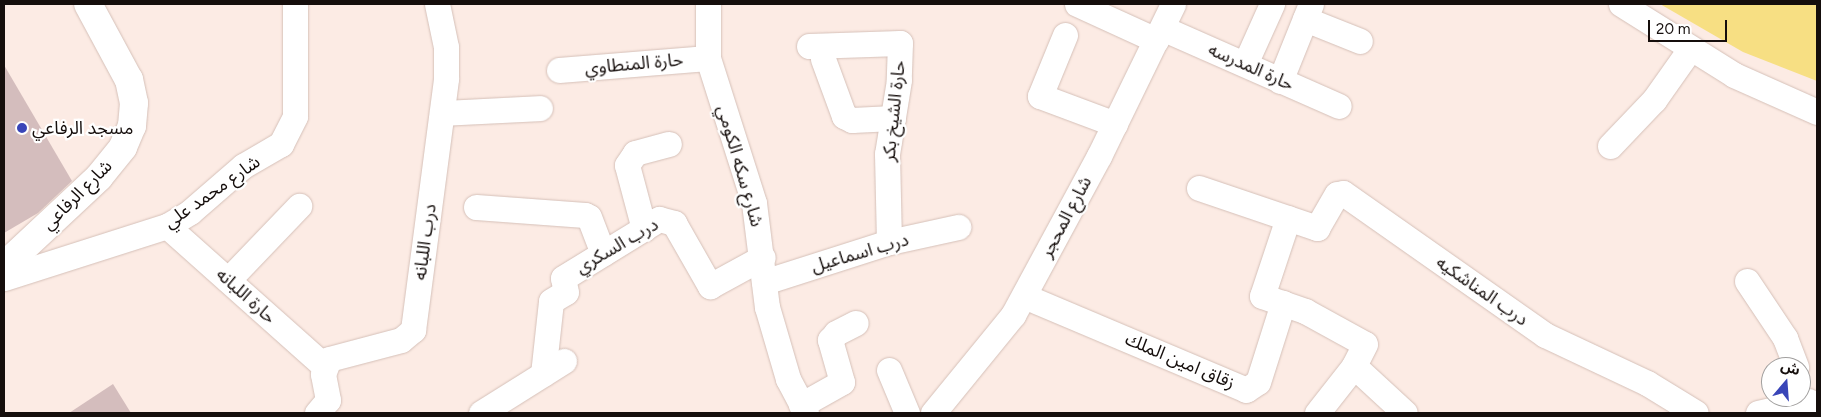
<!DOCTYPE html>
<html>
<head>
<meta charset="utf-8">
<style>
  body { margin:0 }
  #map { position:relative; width:1821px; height:417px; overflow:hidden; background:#fcebe4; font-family:Figtree,"Noto Sans Arabic",sans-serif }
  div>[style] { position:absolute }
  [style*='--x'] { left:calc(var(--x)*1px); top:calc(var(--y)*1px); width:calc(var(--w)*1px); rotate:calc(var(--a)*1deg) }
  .green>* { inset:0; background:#f7df83 }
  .building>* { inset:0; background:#d4bdbd }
  .roads { filter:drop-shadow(0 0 1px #d5c0b8) drop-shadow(0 0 1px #d5c0b8) }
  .minor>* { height:25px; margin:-12.5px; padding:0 12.5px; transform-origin:12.5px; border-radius:12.5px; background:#fff }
  .secondary>* { height:28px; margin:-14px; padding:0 14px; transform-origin:14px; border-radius:14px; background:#fff }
  .dots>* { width:14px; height:14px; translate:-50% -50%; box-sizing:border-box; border:2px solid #fff; border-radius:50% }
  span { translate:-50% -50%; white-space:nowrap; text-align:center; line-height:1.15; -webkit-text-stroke:4.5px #fff; paint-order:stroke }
  .street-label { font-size:18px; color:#150e0c }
  .poi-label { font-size:18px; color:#150e0c }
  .left { translate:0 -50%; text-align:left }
  .frame { position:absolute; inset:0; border:5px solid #150e0c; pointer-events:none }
  .north { position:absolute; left:1761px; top:357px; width:50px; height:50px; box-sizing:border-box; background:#fff; border:1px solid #a19f9e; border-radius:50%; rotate:18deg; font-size:14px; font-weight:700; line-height:20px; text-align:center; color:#150e0c }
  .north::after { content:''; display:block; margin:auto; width:18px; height:22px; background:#3945b8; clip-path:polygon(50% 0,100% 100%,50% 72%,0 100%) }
  .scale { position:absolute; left:1648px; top:20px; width:79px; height:22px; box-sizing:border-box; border:2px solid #150e0c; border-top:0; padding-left:6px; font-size:15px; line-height:18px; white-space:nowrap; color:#150e0c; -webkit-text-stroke:4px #fff; paint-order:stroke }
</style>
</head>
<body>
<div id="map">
  <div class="green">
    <div style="clip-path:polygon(1660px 4px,1817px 4px,1817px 81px,1743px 52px)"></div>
  </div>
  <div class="building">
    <div style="clip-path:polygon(4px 65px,72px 181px,38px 213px,4px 233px)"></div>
    <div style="clip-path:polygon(113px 384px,131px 413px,69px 413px)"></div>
  </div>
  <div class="roads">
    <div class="minor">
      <div style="--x:708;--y:4;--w:54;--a:90"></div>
      <div style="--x:708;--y:58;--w:152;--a:72.4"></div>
      <div style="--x:754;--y:203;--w:105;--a:82.9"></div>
      <div style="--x:767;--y:307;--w:75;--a:73.7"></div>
      <div style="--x:788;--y:379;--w:38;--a:62"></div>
      <div style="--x:1077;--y:4;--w:87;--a:24.5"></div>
      <div style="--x:1621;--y:4;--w:133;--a:32.1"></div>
      <div style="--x:1734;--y:75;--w:91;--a:24"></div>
      <div style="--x:1305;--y:19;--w:59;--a:21.8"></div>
      <div style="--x:1162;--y:28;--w:193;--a:23.8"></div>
      <div style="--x:1065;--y:35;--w:66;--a:112.3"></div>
      <div style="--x:1040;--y:96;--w:80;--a:20.5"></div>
      <div style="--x:809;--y:46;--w:91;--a:-1.9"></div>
      <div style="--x:900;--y:43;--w:37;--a:92"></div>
      <div style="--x:899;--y:80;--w:75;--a:99.2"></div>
      <div style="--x:887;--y:154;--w:88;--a:88.7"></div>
      <div style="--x:823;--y:59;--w:61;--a:69.8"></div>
      <div style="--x:844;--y:116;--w:9;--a:27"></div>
      <div style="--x:852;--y:120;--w:41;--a:-2.8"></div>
      <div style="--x:1245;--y:64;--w:66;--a:-65.8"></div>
      <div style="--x:559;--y:70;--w:149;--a:-4.6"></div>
      <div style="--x:1280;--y:81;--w:83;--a:-68.1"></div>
      <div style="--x:442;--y:113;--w:98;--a:-2.9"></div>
      <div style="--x:1610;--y:146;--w:64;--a:-46.3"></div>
      <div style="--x:1654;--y:100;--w:62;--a:-54.8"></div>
      <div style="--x:1199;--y:188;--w:125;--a:18.7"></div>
      <div style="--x:1317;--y:228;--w:39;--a:-60"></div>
      <div style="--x:1337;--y:194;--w:6;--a:-9"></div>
      <div style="--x:1343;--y:193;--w:247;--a:35.1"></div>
      <div style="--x:1545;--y:335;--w:113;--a:25.2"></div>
      <div style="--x:1647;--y:383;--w:57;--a:31.5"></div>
      <div style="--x:476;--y:207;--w:109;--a:4.2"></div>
      <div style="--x:585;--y:215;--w:4;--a:27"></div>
      <div style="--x:589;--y:217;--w:39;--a:69"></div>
      <div style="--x:1288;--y:218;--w:82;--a:108.4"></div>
      <div style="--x:1262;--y:296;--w:46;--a:19.2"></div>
      <div style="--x:1305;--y:311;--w:68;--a:28.8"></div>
      <div style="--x:1365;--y:344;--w:25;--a:117"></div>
      <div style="--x:1354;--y:366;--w:60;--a:128.2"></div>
      <div style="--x:167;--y:226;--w:210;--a:41.7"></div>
      <div style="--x:644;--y:229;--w:66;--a:-104.9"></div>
      <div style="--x:627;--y:165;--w:14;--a:-56"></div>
      <div style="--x:635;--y:153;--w:35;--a:-15"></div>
      <div style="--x:4;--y:278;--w:171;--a:-17.7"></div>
      <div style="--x:167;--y:226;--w:27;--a:-31"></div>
      <div style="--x:190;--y:212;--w:70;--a:-41"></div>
      <div style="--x:243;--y:166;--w:44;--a:-30.1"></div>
      <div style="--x:281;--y:144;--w:31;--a:-63"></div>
      <div style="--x:295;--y:116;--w:112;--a:-90"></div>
      <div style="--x:228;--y:280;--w:103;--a:-46.2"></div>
      <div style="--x:1747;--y:281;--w:69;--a:56.3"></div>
      <div style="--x:1785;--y:338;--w:31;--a:69"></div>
      <div style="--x:764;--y:282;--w:131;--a:-17.7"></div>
      <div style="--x:889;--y:242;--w:71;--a:-12.3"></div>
      <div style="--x:1024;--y:296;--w:241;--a:22.9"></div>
      <div style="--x:1246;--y:390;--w:14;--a:-34"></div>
      <div style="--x:1258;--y:382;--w:83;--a:-72.4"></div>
      <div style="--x:1354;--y:366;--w:69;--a:42.7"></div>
      <div style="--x:889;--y:370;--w:47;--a:67.3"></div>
      <div style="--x:543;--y:374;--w:73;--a:-83.7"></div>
      <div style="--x:551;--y:301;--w:17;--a:-31"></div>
      <div style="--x:566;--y:292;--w:14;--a:-102"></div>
      <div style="--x:563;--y:278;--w:113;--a:-31.6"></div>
      <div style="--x:659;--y:219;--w:16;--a:15"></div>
      <div style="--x:674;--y:223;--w:73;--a:60.3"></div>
      <div style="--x:710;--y:286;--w:60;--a:-28.7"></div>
      <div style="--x:801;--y:405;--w:47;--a:-29.3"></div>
      <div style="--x:842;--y:382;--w:44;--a:-105.9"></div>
      <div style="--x:830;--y:340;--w:9;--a:-49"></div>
      <div style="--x:836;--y:333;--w:22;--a:-27"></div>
      <div style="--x:317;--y:413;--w:17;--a:-50"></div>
      <div style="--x:328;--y:400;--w:26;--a:-101"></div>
      <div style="--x:323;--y:374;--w:16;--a:-68"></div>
      <div style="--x:329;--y:359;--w:74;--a:-14.8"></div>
      <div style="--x:401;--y:340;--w:16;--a:-40"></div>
      <div style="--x:413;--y:330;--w:254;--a:-82.5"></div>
      <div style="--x:446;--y:78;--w:31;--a:-90"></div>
      <div style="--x:446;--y:47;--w:44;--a:-101.8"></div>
      <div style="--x:481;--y:413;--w:98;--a:-32.1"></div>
      <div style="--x:933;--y:413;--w:127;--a:-50.8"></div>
      <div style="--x:1013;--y:315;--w:181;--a:-61.6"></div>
      <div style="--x:1099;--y:156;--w:169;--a:-64"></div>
      <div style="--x:1758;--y:413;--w:52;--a:-13.2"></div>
    </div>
    <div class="secondary">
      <div style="--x:4;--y:266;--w:130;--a:-43.1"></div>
      <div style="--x:99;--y:177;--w:38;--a:-51"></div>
      <div style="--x:123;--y:147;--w:23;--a:-67"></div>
      <div style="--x:132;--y:126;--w:23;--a:-85"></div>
      <div style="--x:134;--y:103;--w:24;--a:-102"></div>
      <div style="--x:129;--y:80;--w:86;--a:-118.3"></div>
    </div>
  </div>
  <div class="dots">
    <div style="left:22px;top:128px;background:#3945b8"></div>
  </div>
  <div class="street-label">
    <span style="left:634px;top:64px;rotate:-5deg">حارة المنطاوي</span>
    <span style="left:1251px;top:67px;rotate:24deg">حارة المدرسه</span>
    <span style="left:894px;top:111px;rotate:-84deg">حارة الشيخ بكر</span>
    <span style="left:740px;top:166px;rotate:74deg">شارع سكه الكومي</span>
    <span style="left:212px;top:192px;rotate:-35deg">شارع محمد علي</span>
    <span style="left:77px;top:195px;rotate:-45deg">شارع الرفاعي</span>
    <span style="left:1066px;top:217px;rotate:-62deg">شارع المحجر</span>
    <span style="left:425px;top:242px;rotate:-82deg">درب اللبانه</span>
    <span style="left:617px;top:246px;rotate:-30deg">درب السكري</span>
    <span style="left:860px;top:253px;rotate:-16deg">درب اسماعيل</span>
    <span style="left:1482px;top:291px;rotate:35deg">درب المناشكيه</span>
    <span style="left:246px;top:296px;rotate:42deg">حارة اللبانه</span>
    <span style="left:1180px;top:361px;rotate:23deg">زقاق امين الملك</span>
  </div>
  <div class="poi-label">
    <span class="left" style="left:32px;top:128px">مسجد الرفاعي</span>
  </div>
  <div class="frame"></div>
  <div class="north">ش</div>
  <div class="scale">20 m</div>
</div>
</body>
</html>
